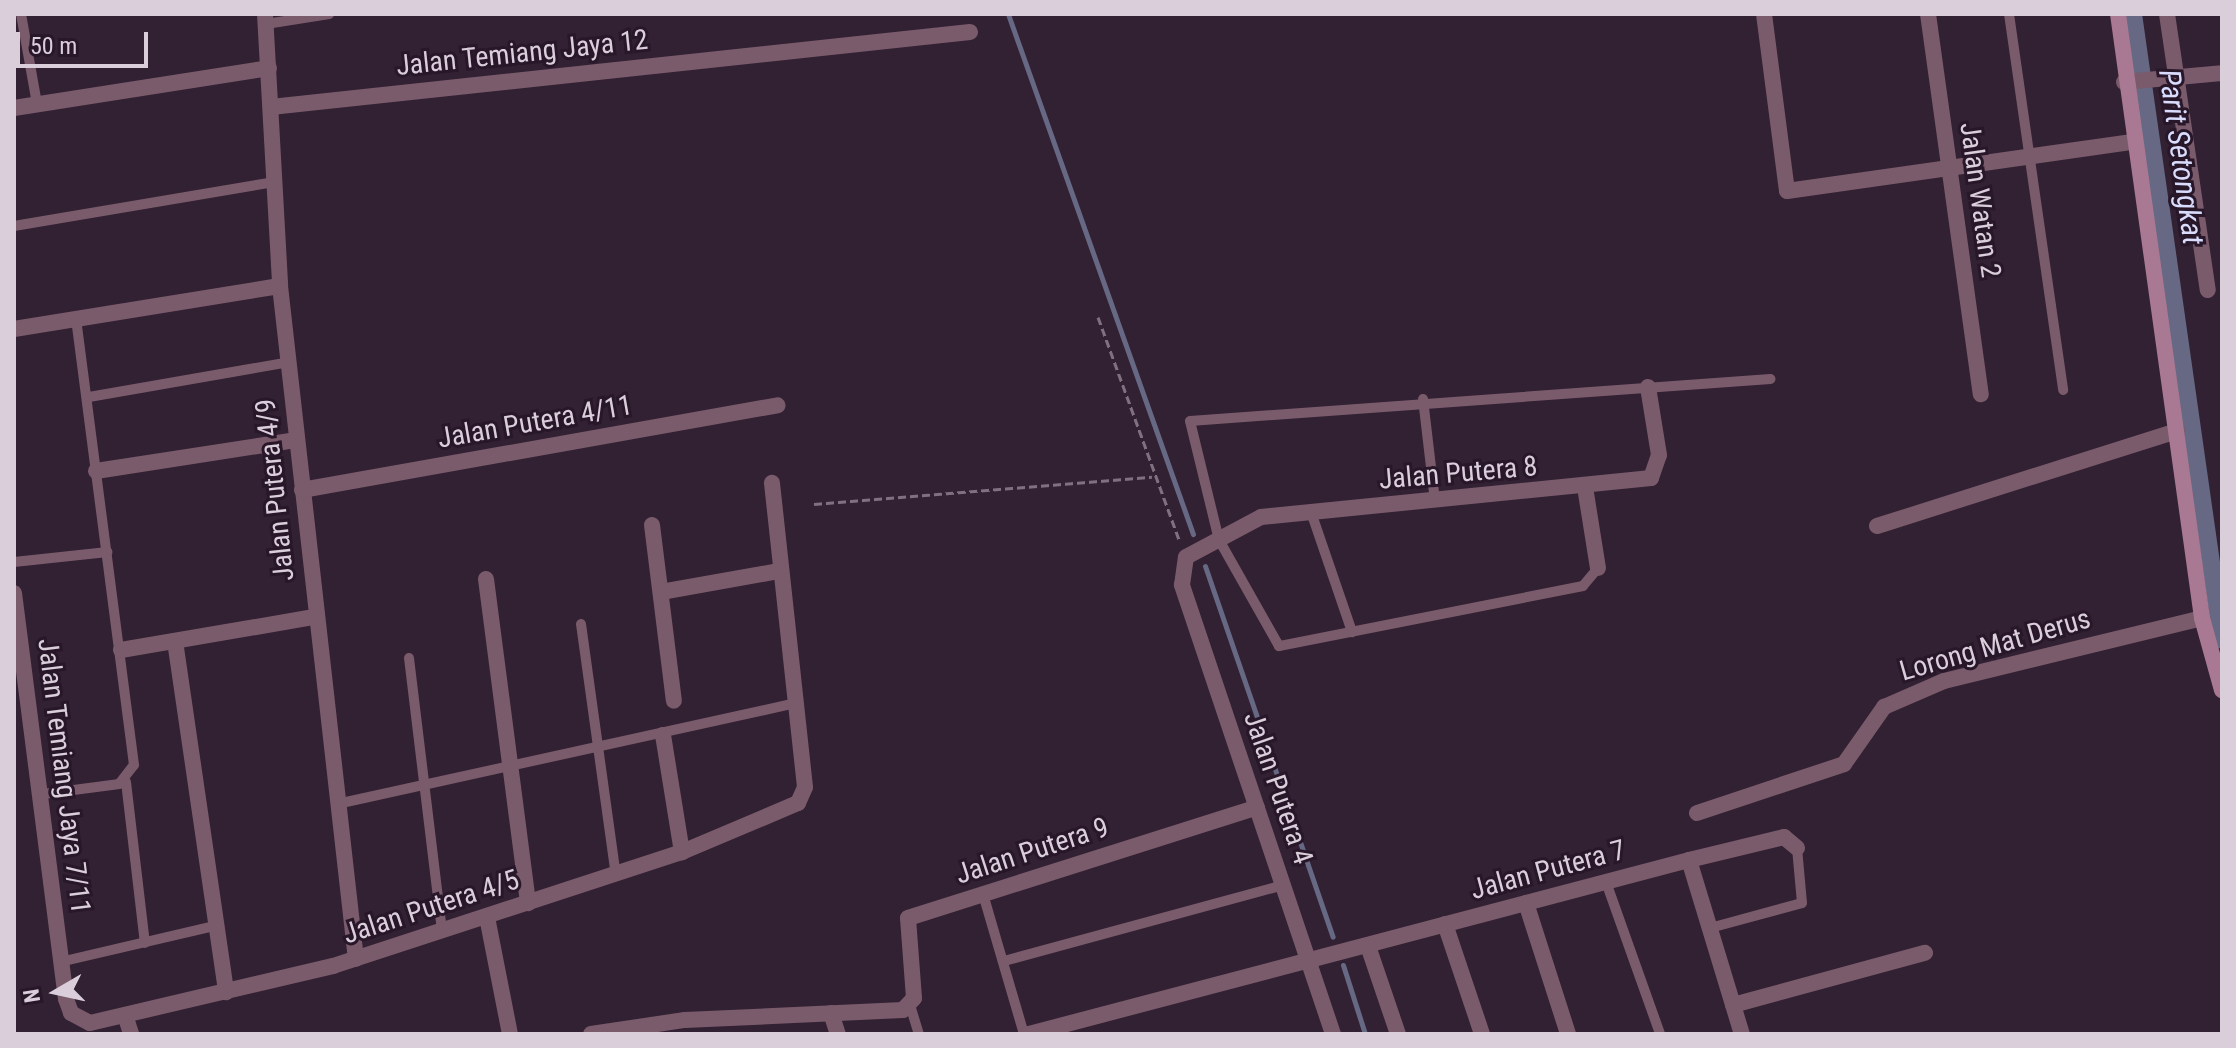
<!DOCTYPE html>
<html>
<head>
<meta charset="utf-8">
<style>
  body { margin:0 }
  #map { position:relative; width:2236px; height:1048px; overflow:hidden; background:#322033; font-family:"Roboto Condensed",sans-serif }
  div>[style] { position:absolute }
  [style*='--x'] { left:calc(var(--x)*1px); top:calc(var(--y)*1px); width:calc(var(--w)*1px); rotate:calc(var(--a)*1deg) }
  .stream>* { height:5px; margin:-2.5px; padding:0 2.5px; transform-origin:2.5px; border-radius:2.5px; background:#666884 }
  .canal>* { height:18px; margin:-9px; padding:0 9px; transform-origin:9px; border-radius:9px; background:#666884 }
  .path>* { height:3px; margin-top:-1.5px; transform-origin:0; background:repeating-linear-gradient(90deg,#807181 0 8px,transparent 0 12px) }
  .lane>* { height:10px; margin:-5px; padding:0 5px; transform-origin:5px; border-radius:5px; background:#7a5b6b }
  .street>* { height:16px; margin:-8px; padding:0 8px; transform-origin:8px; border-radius:8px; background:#7a5b6b }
  .secondary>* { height:16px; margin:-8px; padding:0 8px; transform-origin:8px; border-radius:8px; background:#a97892 }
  span { translate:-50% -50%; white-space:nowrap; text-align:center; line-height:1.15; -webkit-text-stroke:6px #281629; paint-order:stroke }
  .street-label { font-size:28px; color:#dacedb }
  .water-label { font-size:30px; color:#d9dcfc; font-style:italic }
  .frame { position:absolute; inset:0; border:16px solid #dacedb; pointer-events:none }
  .north { position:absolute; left:16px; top:952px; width:80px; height:80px; -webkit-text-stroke:6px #281629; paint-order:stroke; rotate:261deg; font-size:22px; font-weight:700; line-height:32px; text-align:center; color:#dacedb }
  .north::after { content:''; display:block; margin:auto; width:28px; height:36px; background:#dacedb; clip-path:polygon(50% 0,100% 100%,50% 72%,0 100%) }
  .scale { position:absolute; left:16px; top:32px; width:132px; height:36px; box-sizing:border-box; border:4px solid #dacedb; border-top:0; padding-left:10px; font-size:24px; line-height:28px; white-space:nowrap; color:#dacedb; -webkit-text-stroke:6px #281629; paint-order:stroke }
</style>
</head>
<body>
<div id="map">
  <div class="stream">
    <div style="--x:1008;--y:14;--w:552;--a:70.42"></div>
    <div style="--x:1205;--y:566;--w:392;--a:71"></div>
    <div style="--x:1343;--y:965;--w:72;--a:72.3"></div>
  </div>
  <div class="canal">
    <div style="--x:2133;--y:14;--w:632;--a:81.91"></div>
  </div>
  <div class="path">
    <div style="--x:1098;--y:317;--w:239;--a:70"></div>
    <div style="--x:814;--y:504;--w:339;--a:-4.6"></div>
  </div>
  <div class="lane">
    <div style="--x:21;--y:14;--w:91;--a:79.9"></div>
    <div style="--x:2009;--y:14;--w:380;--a:81.8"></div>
    <div style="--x:266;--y:24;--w:64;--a:-9"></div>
    <div style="--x:14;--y:226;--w:265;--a:-9.6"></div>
    <div style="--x:89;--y:397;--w:203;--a:-9.9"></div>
    <div style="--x:1423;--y:399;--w:103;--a:83.3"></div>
    <div style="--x:1311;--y:512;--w:127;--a:71.1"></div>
    <div style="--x:14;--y:562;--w:94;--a:-6.1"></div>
    <div style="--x:1598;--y:568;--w:23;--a:130"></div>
    <div style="--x:1583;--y:586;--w:310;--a:168.8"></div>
    <div style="--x:1279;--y:646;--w:122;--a:-119.5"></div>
    <div style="--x:1219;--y:540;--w:122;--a:-103.7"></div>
    <div style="--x:1190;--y:421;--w:582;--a:-4.14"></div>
    <div style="--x:581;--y:624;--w:253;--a:82.1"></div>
    <div style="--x:409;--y:658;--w:276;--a:83.1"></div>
    <div style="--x:126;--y:782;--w:162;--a:83.3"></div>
    <div style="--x:43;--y:794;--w:77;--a:-7.5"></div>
    <div style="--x:119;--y:784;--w:24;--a:-52"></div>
    <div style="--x:134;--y:765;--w:450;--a:-97.4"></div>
    <div style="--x:337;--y:804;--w:467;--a:-12.4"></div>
    <div style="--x:1606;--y:882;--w:161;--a:70.4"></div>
    <div style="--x:983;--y:894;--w:146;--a:73.7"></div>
    <div style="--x:1710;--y:928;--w:95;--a:-15.2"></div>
    <div style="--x:1802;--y:903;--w:55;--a:-95.2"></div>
    <div style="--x:1004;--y:961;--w:289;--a:-15.2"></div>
    <div style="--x:60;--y:962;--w:159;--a:-13.1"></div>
    <div style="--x:910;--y:1005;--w:30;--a:73"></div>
  </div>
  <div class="street">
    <div style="--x:265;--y:14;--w:272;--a:86.8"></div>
    <div style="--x:280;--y:286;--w:677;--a:83.56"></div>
    <div style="--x:1764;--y:14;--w:178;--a:82.6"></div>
    <div style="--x:1787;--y:191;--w:347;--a:-8.1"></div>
    <div style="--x:1928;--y:14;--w:384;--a:82.1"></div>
    <div style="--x:2167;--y:14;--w:279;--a:81.6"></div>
    <div style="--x:2124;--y:82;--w:98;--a:-5.2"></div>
    <div style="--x:271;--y:107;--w:703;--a:-6.12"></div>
    <div style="--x:14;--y:108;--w:258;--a:-8.9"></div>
    <div style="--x:14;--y:329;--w:269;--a:-9.2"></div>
    <div style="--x:96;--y:471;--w:203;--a:-8.8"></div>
    <div style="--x:1585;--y:487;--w:82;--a:80.9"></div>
    <div style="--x:302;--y:490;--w:483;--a:-10.1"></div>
    <div style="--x:652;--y:525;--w:177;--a:82.9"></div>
    <div style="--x:1877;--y:526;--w:315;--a:-17.6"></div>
    <div style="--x:486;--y:579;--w:327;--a:82.6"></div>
    <div style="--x:661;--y:592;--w:120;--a:-10.1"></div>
    <div style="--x:14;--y:593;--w:409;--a:82.7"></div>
    <div style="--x:66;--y:999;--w:15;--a:70"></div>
    <div style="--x:71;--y:1013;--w:21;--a:28"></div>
    <div style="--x:90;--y:1023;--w:250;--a:-13.2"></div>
    <div style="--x:333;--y:966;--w:367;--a:-18.1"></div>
    <div style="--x:682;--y:852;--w:126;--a:-22.9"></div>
    <div style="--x:798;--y:803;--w:17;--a:-66"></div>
    <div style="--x:805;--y:787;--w:306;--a:-96.2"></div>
    <div style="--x:175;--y:641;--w:355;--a:81.7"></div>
    <div style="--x:121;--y:650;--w:196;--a:-9.7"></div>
    <div style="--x:663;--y:735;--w:119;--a:80.8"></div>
    <div style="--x:1697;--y:813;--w:155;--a:-18.4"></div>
    <div style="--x:1844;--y:764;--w:70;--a:-54.9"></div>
    <div style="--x:1884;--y:707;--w:65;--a:-23.4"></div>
    <div style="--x:1944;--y:681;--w:266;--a:-13.7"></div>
    <div style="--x:1689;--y:860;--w:182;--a:73.1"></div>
    <div style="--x:1526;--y:903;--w:138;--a:72.2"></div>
    <div style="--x:487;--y:917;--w:119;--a:78.9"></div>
    <div style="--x:1445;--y:924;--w:116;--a:71.4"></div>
    <div style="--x:1368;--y:946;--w:93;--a:71.2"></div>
    <div style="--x:1733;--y:1005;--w:199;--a:-15.2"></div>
    <div style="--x:831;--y:1013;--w:22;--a:72"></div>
    <div style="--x:125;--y:1015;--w:20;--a:72"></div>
    <div style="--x:591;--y:1034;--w:95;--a:-8.5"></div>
    <div style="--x:685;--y:1020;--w:218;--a:-2.6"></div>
    <div style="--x:903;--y:1010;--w:16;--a:-47"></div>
    <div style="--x:914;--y:998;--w:80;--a:-94.3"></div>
    <div style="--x:908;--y:918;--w:366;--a:-17.6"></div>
    <div style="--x:1029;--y:1034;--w:683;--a:-14.77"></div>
    <div style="--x:1689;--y:860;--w:98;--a:-13.6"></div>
    <div style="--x:1784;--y:837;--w:17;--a:40"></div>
    <div style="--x:1333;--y:1034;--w:474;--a:-108.6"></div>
    <div style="--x:1182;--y:585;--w:28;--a:-82"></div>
    <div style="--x:1186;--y:557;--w:85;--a:-28.1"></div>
    <div style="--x:1261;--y:517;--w:392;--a:-5.7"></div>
    <div style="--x:1651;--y:478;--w:24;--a:-71"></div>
    <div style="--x:1659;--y:455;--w:69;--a:-99.2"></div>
  </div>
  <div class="secondary">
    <div style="--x:2118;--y:14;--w:610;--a:82.08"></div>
    <div style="--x:2202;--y:618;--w:75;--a:74.5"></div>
  </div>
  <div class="street-label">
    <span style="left:522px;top:53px;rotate:-6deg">Jalan Temiang Jaya 12</span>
    <span style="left:1980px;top:200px;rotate:82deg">Jalan Watan 2</span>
    <span style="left:535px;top:422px;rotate:-10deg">Jalan Putera 4/11</span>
    <span style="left:1458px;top:473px;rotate:-5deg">Jalan Putera 8</span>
    <span style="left:275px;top:490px;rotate:-96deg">Jalan Putera 4/9</span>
    <span style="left:1995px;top:645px;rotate:-16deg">Lorong Mat Derus</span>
    <span style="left:64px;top:776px;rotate:83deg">Jalan Temiang Jaya 7/11</span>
    <span style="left:1278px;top:788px;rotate:71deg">Jalan Putera 4</span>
    <span style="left:1032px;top:851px;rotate:-18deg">Jalan Putera 9</span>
    <span style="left:1548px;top:870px;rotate:-15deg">Jalan Putera 7</span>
    <span style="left:431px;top:907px;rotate:-18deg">Jalan Putera 4/5</span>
  </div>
  <div class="water-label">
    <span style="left:2181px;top:157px;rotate:82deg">Parit Setongkat</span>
  </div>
  <div class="frame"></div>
  <div class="north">N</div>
  <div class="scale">50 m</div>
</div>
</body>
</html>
